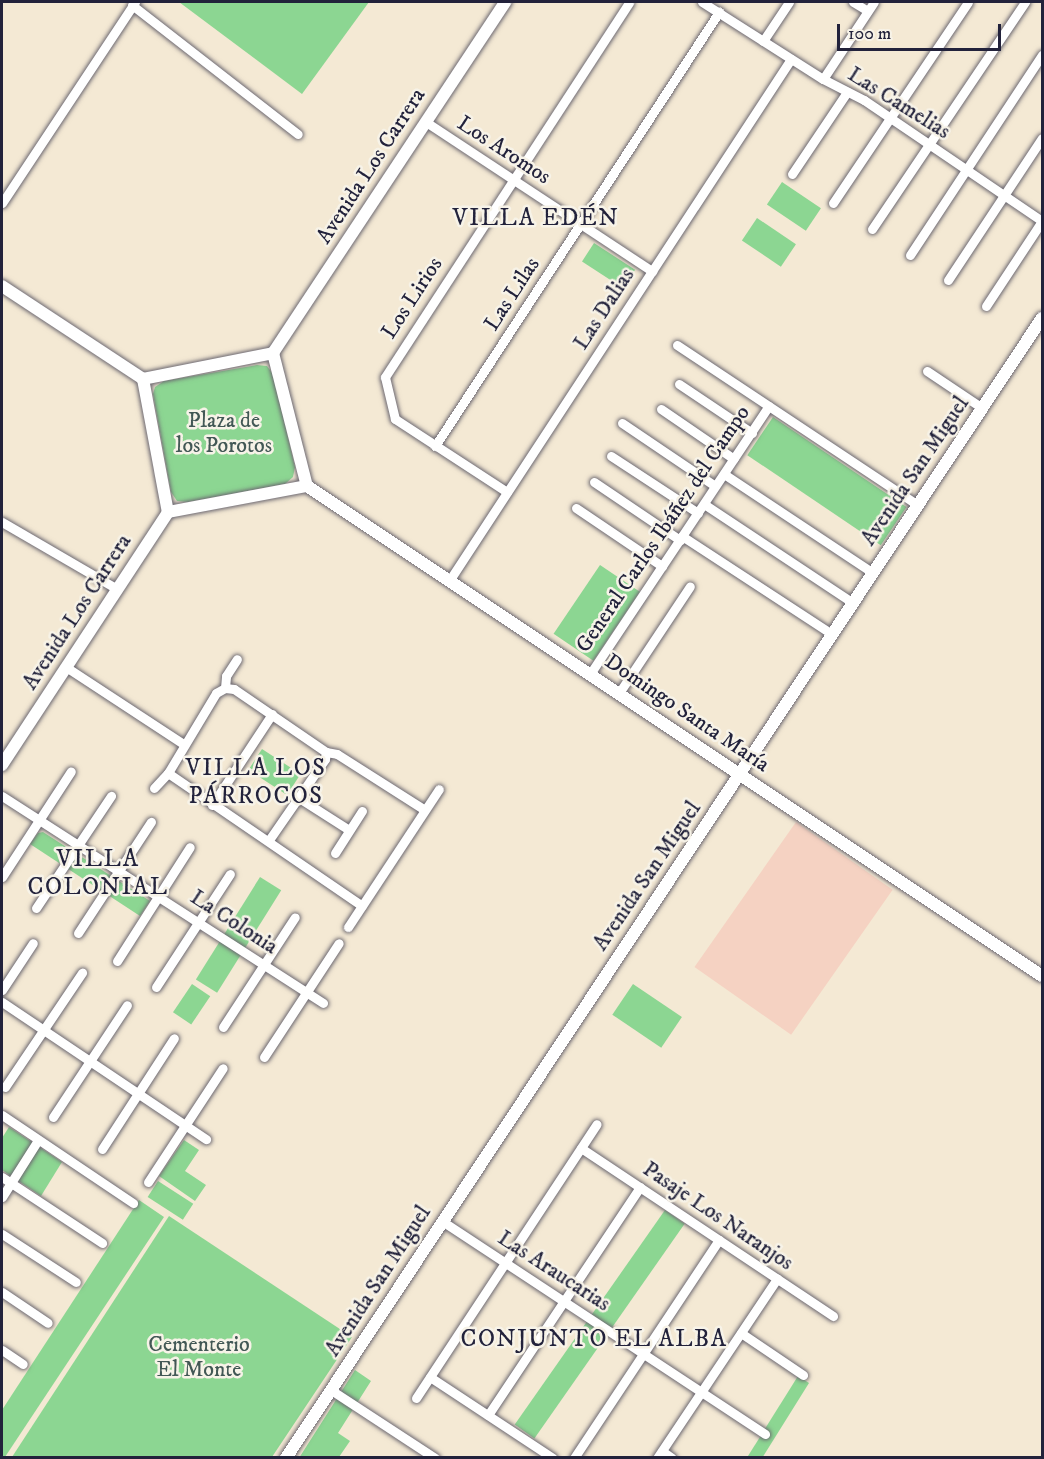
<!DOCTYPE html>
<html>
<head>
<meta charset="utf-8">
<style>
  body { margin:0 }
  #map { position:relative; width:1044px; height:1459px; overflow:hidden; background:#f4e9d4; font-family:"IM FELL DW Pica",serif }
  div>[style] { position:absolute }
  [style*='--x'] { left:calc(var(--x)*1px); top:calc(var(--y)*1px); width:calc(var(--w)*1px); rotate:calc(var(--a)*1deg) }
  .built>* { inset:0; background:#f5d2c2; transform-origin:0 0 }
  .green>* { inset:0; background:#8cd692; transform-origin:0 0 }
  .roads { filter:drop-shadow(0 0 2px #6c6871) drop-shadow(0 0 2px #6c6871) }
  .minor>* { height:9px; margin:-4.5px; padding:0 4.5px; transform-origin:4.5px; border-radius:4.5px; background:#fff }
  .tertiary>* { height:12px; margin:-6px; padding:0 6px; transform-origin:6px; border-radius:6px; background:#fff }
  span { translate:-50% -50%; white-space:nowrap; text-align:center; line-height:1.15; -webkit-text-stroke:5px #f7f3e8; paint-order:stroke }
  .street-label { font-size:22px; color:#22223b }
  .park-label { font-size:22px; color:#425855 }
  .neighbourhood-label { font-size:24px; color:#22223b; letter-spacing:1.5px }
  .frame { position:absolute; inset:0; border:3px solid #22223b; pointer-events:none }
  .scale { position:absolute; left:837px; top:24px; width:164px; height:27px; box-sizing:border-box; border:3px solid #22223b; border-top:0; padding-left:8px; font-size:18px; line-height:21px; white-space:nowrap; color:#22223b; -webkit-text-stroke:4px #f7f3e8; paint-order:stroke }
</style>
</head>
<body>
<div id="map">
  <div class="built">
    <div style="left:796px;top:822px;width:118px;height:177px;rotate:35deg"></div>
  </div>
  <div class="green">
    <div style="clip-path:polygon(179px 2px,369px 2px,302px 94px)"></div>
    <div style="left:782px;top:182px;width:47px;height:27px;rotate:34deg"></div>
    <div style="left:757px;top:218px;width:47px;height:27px;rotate:34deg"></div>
    <div style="left:594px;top:243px;width:49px;height:22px;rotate:33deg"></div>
    <div style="clip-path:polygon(257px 365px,267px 366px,273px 374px,295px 467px,293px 477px,285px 484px,188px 502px,177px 501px,171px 492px,153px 394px,155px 387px,164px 381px)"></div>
    <div style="left:773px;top:417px;width:161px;height:46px;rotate:34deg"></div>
    <div style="left:600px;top:565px;width:48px;height:83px;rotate:34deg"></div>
    <div style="left:262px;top:749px;width:46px;height:25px;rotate:33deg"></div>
    <div style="clip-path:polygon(43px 832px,150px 901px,140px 916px,30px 844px,38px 833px)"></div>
    <div style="left:260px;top:877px;width:25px;height:121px;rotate:32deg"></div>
    <div style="left:192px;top:984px;width:22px;height:34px;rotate:34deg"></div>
    <div style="left:633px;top:984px;width:59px;height:37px;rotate:34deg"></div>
    <div style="clip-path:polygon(9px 1127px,62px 1162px,41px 1196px,2px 1170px,2px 1138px)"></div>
    <div style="clip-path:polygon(184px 1140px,199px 1150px,185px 1171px,206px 1185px,195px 1201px,159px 1176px)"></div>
    <div style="left:158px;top:1181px;width:42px;height:19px;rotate:33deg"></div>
    <div style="clip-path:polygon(139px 1200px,164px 1217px,5px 1457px,2px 1458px,2px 1410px)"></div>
    <div style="left:665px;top:1210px;width:24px;height:262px;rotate:35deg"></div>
    <div style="clip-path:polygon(169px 1216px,352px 1337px,272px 1457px,12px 1457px)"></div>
    <div style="clip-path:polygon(355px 1370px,371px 1381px,338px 1433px,350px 1441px,339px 1457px,299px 1458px)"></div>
    <div style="left:798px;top:1376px;width:13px;height:99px;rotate:32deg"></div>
  </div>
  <div class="roads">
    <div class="minor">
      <div style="--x:702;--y:2;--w:143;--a:32.5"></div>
      <div style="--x:823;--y:79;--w:46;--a:27.1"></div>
      <div style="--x:864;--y:100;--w:215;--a:34.2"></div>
      <div style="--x:853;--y:2;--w:17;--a:31"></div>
      <div style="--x:132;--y:5;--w:210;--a:37.9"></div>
      <div style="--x:763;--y:41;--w:47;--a:-56.3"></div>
      <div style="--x:823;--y:79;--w:92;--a:-56.5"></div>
      <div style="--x:426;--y:122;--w:271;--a:33.4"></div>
      <div style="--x:792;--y:174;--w:99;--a:-56.1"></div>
      <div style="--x:2;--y:203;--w:241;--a:-56.5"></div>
      <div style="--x:833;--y:203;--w:242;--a:-56.1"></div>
      <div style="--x:872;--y:229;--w:274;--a:-56"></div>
      <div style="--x:910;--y:255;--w:240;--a:-56.6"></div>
      <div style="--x:948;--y:280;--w:170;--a:-56.5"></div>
      <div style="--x:986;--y:306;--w:102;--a:-56.6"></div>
      <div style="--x:677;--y:345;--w:289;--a:33.6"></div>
      <div style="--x:927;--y:371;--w:66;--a:33.9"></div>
      <div style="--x:679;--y:384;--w:88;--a:33.9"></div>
      <div style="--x:661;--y:409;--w:88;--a:34.4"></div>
      <div style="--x:622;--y:423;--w:112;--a:34.1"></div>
      <div style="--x:435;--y:446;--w:519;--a:-56.8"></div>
      <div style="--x:611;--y:456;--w:104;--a:33.2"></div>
      <div style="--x:724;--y:474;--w:179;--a:33.6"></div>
      <div style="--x:594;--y:482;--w:104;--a:34"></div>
      <div style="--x:507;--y:492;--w:134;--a:-146.9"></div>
      <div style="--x:395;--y:419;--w:43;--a:-103.4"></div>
      <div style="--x:385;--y:377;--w:447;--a:-56.9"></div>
      <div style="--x:704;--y:504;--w:179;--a:33.6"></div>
      <div style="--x:576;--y:508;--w:104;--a:34"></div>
      <div style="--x:2;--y:522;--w:133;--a:30.2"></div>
      <div style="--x:682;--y:536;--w:179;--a:33.2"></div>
      <div style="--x:449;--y:581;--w:624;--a:-56.77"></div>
      <div style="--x:66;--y:667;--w:140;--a:33.3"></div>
      <div style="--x:590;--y:674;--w:322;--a:-56.3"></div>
      <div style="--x:225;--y:688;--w:9;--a:6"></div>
      <div style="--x:234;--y:689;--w:112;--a:34.4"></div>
      <div style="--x:326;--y:752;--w:11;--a:10"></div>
      <div style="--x:337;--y:754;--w:104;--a:32.5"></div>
      <div style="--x:225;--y:688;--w:12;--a:-85"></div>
      <div style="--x:226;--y:676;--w:20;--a:-57"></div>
      <div style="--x:619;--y:693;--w:128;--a:-56.4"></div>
      <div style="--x:168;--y:773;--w:235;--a:34.4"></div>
      <div style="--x:154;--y:788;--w:21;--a:-47"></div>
      <div style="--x:168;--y:773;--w:93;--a:-59"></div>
      <div style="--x:216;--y:693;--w:10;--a:-29"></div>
      <div style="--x:2;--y:796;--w:382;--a:32.8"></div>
      <div style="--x:299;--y:798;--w:59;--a:32.6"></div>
      <div style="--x:212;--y:805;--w:109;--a:-56.6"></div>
      <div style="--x:269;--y:840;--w:98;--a:-55.3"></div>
      <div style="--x:325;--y:759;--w:7;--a:-82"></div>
      <div style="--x:335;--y:853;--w:50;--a:-57.3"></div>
      <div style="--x:2;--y:877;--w:126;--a:-56.9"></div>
      <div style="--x:36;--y:908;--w:135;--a:-56.2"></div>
      <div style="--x:348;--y:927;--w:165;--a:-56.6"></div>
      <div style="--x:78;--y:933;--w:133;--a:-56.7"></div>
      <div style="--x:117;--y:961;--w:135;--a:-57.4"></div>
      <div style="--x:156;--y:987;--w:135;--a:-56.8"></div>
      <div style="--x:2;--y:990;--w:56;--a:-56.6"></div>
      <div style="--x:2;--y:1002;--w:246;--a:33.9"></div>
      <div style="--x:223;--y:1027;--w:131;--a:-56.8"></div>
      <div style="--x:264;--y:1057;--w:136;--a:-56.7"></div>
      <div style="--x:5;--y:1087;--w:138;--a:-56"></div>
      <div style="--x:2;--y:1115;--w:158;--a:33.9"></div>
      <div style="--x:53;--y:1117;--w:134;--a:-56.5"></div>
      <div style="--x:581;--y:1148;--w:303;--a:33.7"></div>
      <div style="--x:102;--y:1149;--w:132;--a:-57"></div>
      <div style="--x:2;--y:1177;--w:120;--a:33.4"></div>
      <div style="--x:148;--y:1182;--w:136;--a:-56.7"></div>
      <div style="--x:2;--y:1197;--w:67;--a:-57.7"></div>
      <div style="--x:442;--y:1221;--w:387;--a:33.4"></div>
      <div style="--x:2;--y:1234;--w:88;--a:33"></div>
      <div style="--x:2;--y:1292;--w:55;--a:34"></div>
      <div style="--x:741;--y:1333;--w:75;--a:34.1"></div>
      <div style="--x:2;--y:1350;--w:25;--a:34"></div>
      <div style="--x:430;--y:1377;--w:147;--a:33.4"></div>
      <div style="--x:331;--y:1390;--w:124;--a:33.2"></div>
      <div style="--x:416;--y:1398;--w:328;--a:-56.6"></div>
      <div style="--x:488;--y:1415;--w:274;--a:-56.3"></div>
      <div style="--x:662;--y:1451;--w:12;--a:35"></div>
      <div style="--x:574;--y:1458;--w:262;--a:-56.4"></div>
      <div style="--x:657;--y:1458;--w:216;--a:-56.2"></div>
    </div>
    <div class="tertiary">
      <div style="--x:2;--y:286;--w:169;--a:33.4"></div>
      <div style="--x:273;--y:353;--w:421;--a:-56.5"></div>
      <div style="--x:273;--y:353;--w:137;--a:75.7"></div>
      <div style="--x:143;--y:379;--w:135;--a:79.4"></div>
      <div style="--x:143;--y:379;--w:133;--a:-11.3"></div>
      <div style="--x:307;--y:486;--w:883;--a:33.69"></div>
      <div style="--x:168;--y:512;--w:141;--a:-10.6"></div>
      <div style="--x:2;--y:765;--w:303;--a:-56.7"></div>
      <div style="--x:286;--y:1458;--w:1368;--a:-56.45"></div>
    </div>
  </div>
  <div class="street-label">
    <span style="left:899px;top:103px;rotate:32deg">Las Camelias</span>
    <span style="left:504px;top:150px;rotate:33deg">Los Aromos</span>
    <span style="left:371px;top:166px;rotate:-57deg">Avenida Los Carrera</span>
    <span style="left:512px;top:294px;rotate:-57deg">Las Lilas</span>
    <span style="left:412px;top:298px;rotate:-57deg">Los Lirios</span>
    <span style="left:604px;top:309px;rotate:-57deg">Las Dalias</span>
    <span style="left:915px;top:471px;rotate:-56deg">Avenida San Miguel</span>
    <span style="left:663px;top:529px;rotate:-56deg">General Carlos Ibáñez del Campo</span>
    <span style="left:77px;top:612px;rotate:-57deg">Avenida Los Carrera</span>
    <span style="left:687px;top:713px;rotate:34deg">Domingo Santa María</span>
    <span style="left:647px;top:876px;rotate:-56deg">Avenida San Miguel</span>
    <span style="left:234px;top:922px;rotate:33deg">La Colonia</span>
    <span style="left:718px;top:1216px;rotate:34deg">Pasaje Los Naranjos</span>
    <span style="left:554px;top:1271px;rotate:33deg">Las Araucarias</span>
    <span style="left:378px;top:1281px;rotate:-57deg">Avenida San Miguel</span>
  </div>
  <div class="park-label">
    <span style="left:224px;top:433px">Plaza de<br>los Porotos</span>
    <span style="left:199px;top:1357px">Cementerio<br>El Monte</span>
  </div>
  <div class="neighbourhood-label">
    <span style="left:536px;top:219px">VILLA EDÉN</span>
    <span style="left:256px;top:783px">VILLA LOS<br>PÁRROCOS</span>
    <span style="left:98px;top:874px">VILLA<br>COLONIAL</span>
    <span style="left:594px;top:1340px">CONJUNTO EL ALBA</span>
  </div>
  <div class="frame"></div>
  <div class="scale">100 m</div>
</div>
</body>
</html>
